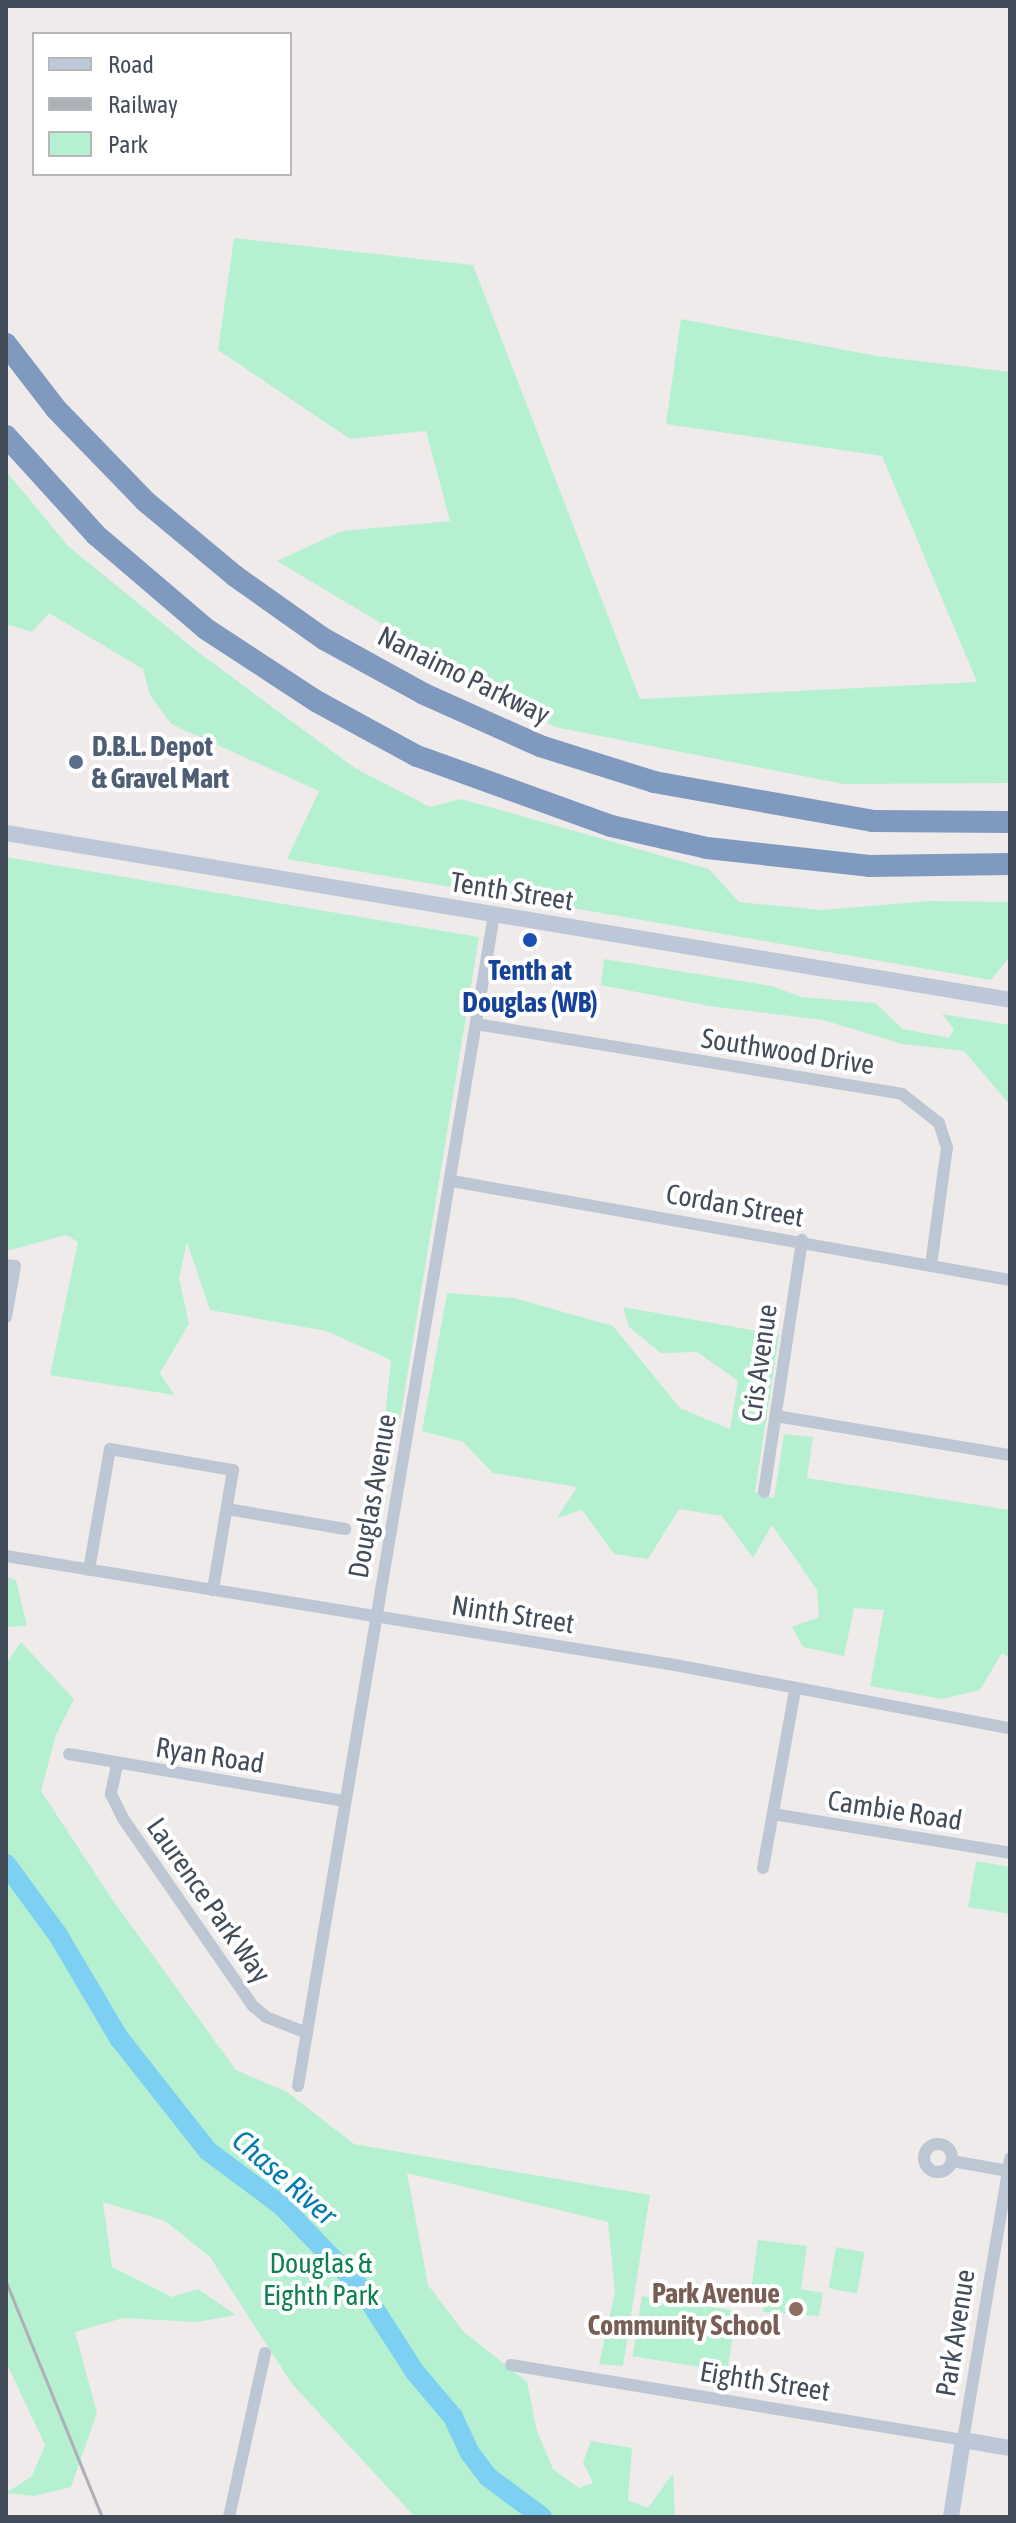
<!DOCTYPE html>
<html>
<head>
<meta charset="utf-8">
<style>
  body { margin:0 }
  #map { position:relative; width:1016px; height:2523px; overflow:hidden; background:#efebeb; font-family:"Asap Condensed",sans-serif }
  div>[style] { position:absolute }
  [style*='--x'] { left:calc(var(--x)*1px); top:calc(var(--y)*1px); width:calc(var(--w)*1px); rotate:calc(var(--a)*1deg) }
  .green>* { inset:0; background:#b5f1d1; transform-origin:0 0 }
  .river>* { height:20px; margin:-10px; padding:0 10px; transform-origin:10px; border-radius:10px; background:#7ed0f2 }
  .street>* { height:12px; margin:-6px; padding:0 6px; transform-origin:6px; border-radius:6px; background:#bdc7d3 }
  .street>.ring { margin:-6px; padding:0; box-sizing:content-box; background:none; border:12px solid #bdc7d3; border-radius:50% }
  .secondary>* { height:16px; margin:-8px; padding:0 8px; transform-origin:8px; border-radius:8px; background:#bcc7d7 }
  .highway>* { height:22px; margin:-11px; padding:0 11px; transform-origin:11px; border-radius:11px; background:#7f99bf }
  .rail>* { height:3px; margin:-1.5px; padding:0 1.5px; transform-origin:1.5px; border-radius:1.5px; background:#adb0b7 }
  .dots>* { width:22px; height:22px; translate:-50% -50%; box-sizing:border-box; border:4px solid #fff; border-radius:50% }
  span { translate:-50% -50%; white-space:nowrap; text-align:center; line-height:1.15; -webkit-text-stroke:8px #fff; paint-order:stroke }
  .street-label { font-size:28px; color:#434d5a }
  .service-label { font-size:28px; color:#4e5e75; font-weight:700 }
  .left { translate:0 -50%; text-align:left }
  .transit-label { font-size:28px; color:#164399; font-weight:700 }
  .park-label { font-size:28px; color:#0f8051 }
  .education-label { font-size:28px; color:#785e54; font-weight:700 }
  .right { translate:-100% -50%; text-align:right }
  .water-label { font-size:30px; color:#027cae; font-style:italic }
  .frame { position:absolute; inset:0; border:8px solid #434d5a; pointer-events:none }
  .legend { position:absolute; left:32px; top:32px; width:260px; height:144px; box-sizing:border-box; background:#fff; border:2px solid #b4b8bd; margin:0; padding:10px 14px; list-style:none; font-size:24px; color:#434d5a }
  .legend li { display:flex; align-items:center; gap:16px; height:40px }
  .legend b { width:40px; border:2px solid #b4b8bd }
</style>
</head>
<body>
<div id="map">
  <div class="green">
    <div style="clip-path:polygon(234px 238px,473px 265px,640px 699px,977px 682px,882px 456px,666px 424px,681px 319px,877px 356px,1010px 372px,1010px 783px,843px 784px,555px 727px,277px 561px,342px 531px,450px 521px,426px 431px,350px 439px,218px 350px)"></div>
    <div style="clip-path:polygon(6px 471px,68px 546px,198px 652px,355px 768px,430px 807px,461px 799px,709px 869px,739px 902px,822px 910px,930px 901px,1010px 902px,1010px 956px,991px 980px,287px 859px,319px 791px,171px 724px,150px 695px,143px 669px,49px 613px,32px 632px,6px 624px)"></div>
    <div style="clip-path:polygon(6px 857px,479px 937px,400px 1420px,385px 1417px,391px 1360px,326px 1331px,210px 1310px,187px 1242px,179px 1278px,189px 1324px,160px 1373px,174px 1395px,50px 1375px,78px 1242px,66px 1235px,6px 1251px)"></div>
    <div style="clip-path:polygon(604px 959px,772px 986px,801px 997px,875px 1003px,903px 1029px,949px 1038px,954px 1029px,942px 1014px,1010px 1025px,1010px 1105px,964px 1051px,902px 1044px,823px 1020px,709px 1006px,601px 985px)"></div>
    <div style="clip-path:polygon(447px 1293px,514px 1298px,613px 1326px,680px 1408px,730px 1429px,738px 1381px,697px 1352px,661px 1353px,629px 1327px,623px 1307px,779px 1335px,755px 1492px,774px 1498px,784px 1434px,813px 1437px,807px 1478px,1010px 1510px,1010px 1659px,1002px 1653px,980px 1690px,942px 1699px,870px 1686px,884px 1610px,854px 1608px,844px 1656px,803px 1647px,792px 1627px,819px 1617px,817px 1590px,772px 1525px,753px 1558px,722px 1516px,679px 1509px,648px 1559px,614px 1554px,582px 1510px,557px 1518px,577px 1487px,493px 1473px,463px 1442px,422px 1431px)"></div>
    <div style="clip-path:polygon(6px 1577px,16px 1580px,27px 1626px,6px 1627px)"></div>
    <div style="clip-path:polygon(21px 1642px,74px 1699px,56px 1735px,41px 1791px,112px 1899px,236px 2070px,287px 2092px,354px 2144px,650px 2195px,623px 2366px,599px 2364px,615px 2292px,608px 2222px,407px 2173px,428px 2285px,463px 2331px,527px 2382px,537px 2431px,553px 2469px,579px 2488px,593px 2483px,583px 2462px,591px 2441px,632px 2448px,628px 2500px,648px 2508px,673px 2473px,675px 2515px,687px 2517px,415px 2517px,292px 2384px,210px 2257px,165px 2221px,103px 2202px,112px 2267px,172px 2297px,198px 2289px,236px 2315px,197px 2322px,123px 2318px,75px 2332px,97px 2413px,71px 2487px,34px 2496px,6px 2493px,32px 2476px,45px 2445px,6px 2362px,6px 1664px)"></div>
    <div style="clip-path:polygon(976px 1861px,1010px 1867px,1010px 1914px,968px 1907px)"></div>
    <div style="clip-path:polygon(758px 2240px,807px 2246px,801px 2289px,823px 2293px,819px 2316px,763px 2312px,766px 2294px,751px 2291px)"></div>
    <div style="left:836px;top:2247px;width:29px;height:42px;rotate:10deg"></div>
    <div style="left:642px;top:2296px;width:96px;height:61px;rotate:9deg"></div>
  </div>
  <div class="river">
    <div style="--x:6;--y:1864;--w:88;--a:53.8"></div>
    <div style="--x:58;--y:1935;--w:120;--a:59.4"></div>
    <div style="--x:119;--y:2038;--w:144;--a:51.8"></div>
    <div style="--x:208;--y:2151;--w:92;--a:36.6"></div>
    <div style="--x:282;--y:2206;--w:114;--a:46.1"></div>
    <div style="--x:361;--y:2288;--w:100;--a:57.3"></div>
    <div style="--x:415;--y:2372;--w:59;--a:49.8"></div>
    <div style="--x:453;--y:2417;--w:40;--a:65"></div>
    <div style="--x:470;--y:2453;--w:30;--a:53"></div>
    <div style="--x:488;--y:2477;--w:67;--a:36.5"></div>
  </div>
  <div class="street">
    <div style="--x:476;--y:1024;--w:432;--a:9.3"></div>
    <div style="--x:902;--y:1094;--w:47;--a:38.1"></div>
    <div style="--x:939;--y:1123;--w:25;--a:72"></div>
    <div style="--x:947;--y:1147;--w:120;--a:97.7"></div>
    <div style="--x:452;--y:1181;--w:567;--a:10.06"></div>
    <div style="--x:6;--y:1265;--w:9;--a:6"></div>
    <div style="--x:15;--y:1266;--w:52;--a:100"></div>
    <div style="--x:776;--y:1416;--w:237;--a:9.5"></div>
    <div style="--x:764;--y:1492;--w:255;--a:-81.4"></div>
    <div style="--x:227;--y:1509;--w:120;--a:9.6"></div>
    <div style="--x:6;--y:1556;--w:678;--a:9.25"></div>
    <div style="--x:675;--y:1665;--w:341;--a:10.7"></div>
    <div style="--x:89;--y:1570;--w:123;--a:-80.2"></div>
    <div style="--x:110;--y:1449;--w:125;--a:9.7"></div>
    <div style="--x:233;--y:1470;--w:122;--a:99.5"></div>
    <div style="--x:69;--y:1754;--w:280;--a:9.7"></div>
    <div style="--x:117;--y:1765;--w:30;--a:102"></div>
    <div style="--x:111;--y:1794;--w:25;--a:64"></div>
    <div style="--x:122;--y:1817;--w:230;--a:55.3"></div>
    <div style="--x:253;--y:2006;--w:17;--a:40"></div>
    <div style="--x:266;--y:2017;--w:44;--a:21.3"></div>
    <div style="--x:773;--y:1814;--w:240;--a:9.3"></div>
    <div style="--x:763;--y:1868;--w:181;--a:-79.8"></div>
    <div style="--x:298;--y:2086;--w:1187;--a:-80.5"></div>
    <div class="ring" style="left:924px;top:2144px;width:16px;height:16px"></div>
    <div style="--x:952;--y:2161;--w:57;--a:10.1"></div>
    <div style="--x:511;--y:2365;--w:458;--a:9.4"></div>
    <div style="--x:963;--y:2440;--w:286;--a:-80.5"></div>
    <div style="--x:229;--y:2517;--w:168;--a:-77.6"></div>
  </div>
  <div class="secondary">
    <div style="--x:6;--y:833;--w:1018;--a:9.44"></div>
    <div style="--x:951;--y:2517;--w:78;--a:-81.1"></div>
    <div style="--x:963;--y:2440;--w:48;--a:9.7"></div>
  </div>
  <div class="highway">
    <div style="--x:6;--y:344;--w:82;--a:52.4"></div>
    <div style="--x:56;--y:409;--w:128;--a:45.9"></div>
    <div style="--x:145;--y:501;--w:117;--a:39.8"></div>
    <div style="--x:235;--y:576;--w:109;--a:35.3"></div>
    <div style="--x:324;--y:639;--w:114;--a:28.8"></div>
    <div style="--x:424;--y:694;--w:127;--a:24.1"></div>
    <div style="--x:540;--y:746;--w:120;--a:17.5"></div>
    <div style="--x:654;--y:782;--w:222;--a:10.1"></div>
    <div style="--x:873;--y:821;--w:137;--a:0.4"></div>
    <div style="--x:6;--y:436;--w:134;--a:47.7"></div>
    <div style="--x:96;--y:535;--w:145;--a:40.5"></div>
    <div style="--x:206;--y:629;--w:131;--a:33.2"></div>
    <div style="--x:316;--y:701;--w:115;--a:28.6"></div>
    <div style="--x:417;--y:756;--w:206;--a:19.8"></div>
    <div style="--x:611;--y:826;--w:98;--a:12.9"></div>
    <div style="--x:707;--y:848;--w:163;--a:6.3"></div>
    <div style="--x:869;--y:866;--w:141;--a:-0.8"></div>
  </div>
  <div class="rail">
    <div style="--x:6;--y:2282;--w:254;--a:67.8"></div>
  </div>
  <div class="dots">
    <div style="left:76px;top:762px;background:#5c6f8a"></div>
    <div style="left:530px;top:940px;background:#1a4fb4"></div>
    <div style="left:796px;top:2309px;background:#8d6e63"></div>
  </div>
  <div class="street-label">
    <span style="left:464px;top:675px;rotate:26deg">Nanaimo Parkway</span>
    <span style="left:512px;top:891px;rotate:9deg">Tenth Street</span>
    <span style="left:788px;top:1051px;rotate:9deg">Southwood Drive</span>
    <span style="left:735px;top:1205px;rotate:10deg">Cordan Street</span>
    <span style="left:759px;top:1363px;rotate:-82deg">Cris Avenue</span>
    <span style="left:372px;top:1496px;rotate:-80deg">Douglas Avenue</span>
    <span style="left:513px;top:1614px;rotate:9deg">Ninth Street</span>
    <span style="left:210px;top:1755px;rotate:9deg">Ryan Road</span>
    <span style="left:895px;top:1810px;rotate:9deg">Cambie Road</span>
    <span style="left:209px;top:1900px;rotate:55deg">Laurence Park Way</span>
    <span style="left:955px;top:2333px;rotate:-81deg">Park Avenue</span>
    <span style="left:765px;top:2381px;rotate:9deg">Eighth Street</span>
  </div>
  <div class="service-label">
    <span class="left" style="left:92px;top:762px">D.B.L. Depot<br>&amp; Gravel Mart</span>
  </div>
  <div class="transit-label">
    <span style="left:530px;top:986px">Tenth at<br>Douglas (WB)</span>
  </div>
  <div class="park-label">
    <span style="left:321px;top:2279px">Douglas &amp;<br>Eighth Park</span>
  </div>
  <div class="education-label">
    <span class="right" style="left:780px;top:2309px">Park Avenue<br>Community School</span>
  </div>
  <div class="water-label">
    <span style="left:285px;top:2177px;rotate:41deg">Chase River</span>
  </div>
  <div class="frame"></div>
  <ul class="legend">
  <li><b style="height:10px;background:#bcc7d7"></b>Road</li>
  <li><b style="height:10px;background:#adb0b7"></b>Railway</li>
  <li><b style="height:22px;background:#b5f1d1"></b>Park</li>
  </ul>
</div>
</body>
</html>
